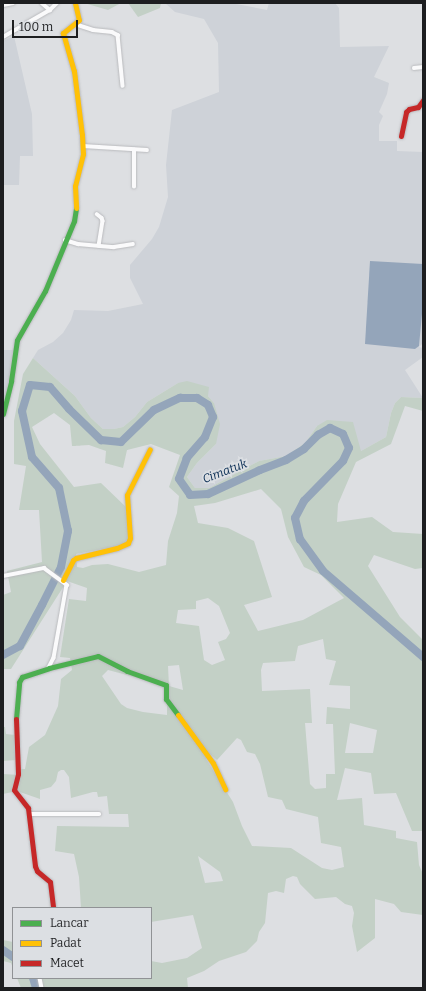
<!DOCTYPE html>
<html>
<head>
<meta charset="utf-8">
<style>
  body { margin:0 }
  #map { position:relative; width:426px; height:991px; overflow:hidden; background:#dddfe2; font-family:Bitter,serif }
  div>[style] { position:absolute }
  [style*='--x'] { left:calc(var(--x)*1px); top:calc(var(--y)*1px); width:calc(var(--w)*1px); rotate:calc(var(--a)*1deg) }
  .built>* { inset:0; background:#ced2d8 }
  .green>* { inset:0; background:#c3d0c6 }
  .water>* { inset:0; background:#94a5ba }
  .river>* { height:8px; margin:-4px; padding:0 4px; transform-origin:4px; border-radius:4px; background:#94a5ba }
  .roads { filter:drop-shadow(0 0 1px #b9babd) drop-shadow(0 0 1px #b9babd) }
  .street>* { height:3.5px; margin:-1.75px; padding:0 1.75px; transform-origin:1.75px; border-radius:1.75px; background:#fafafb }
  .fast>* { height:5px; margin:-2.5px; padding:0 2.5px; transform-origin:2.5px; border-radius:2.5px; background:#4caf50 }
  .slow>* { height:5px; margin:-2.5px; padding:0 2.5px; transform-origin:2.5px; border-radius:2.5px; background:#ffc107 }
  .jam>* { height:5px; margin:-2.5px; padding:0 2.5px; transform-origin:2.5px; border-radius:2.5px; background:#c62828 }
  span { translate:-50% -50%; white-space:nowrap; text-align:center; line-height:1.15; -webkit-text-stroke:3.5px #dcdfe3; paint-order:stroke }
  .water-label { font-size:12px; color:#072b52; font-style:italic }
  .frame { position:absolute; inset:0; border:4px solid #1d1e20; pointer-events:none }
  .legend { position:absolute; left:12px; top:907px; width:140px; height:72px; box-sizing:border-box; background:#dcdfe3; border:1px solid #909295; margin:0; padding:5px 7px; list-style:none; font-size:12px; color:#1d1e20 }
  .legend li { display:flex; align-items:center; gap:8px; height:20px }
  .legend b { width:20px; border:1px solid #909295 }
  .scale { position:absolute; left:12px; top:20px; width:66px; height:18px; box-sizing:border-box; border:2px solid #1d1e20; border-top:0; padding-left:5px; font-size:12px; line-height:14px; white-space:nowrap; color:#1d1e20; -webkit-text-stroke:3px #dcdfe3; paint-order:stroke }
</style>
</head>
<body>
<div id="map">
  <div class="built">
    <div style="clip-path:polygon(165px 3px,231px 3px,267px 10px,269px 3px,335px 3px,339px 8px,340px 47px,389px 46px,374px 77px,389px 83px,387px 94px,379px 112px,383px 116px,379px 125px,379px 141px,397px 141px,397px 151px,423px 152px,423px 343px,419px 347px,423px 348px,423px 357px,405px 370px,423px 398px,401px 397px,395px 403px,391px 413px,386px 437px,361px 451px,317px 426px,305px 443px,286px 456px,259px 461px,209px 488px,195px 488px,187px 477px,197px 463px,216px 444px,214px 403px,208px 396px,178px 383px,147px 402px,135px 417px,123px 427px,114px 429px,103px 429px,91px 418px,75px 396px,33px 358px,38px 350px,53px 342px,63px 333px,71px 320px,74px 310px,108px 311px,143px 304px,130px 278px,130px 265px,152px 239px,159px 227px,168px 197px,166px 165px,172px 110px,219px 92px,218px 43px,204px 19px,175px 12px)"></div>
    <div style="clip-path:polygon(14px 36px,32px 114px,33px 156px,20px 156px,19px 185px,3px 185px,3px 41px)"></div>
    <div style="clip-path:polygon(3px 350px,16px 350px,3px 409px)"></div>
  </div>
  <div class="green">
    <div style="clip-path:polygon(84px 3px,121px 3px,108px 10px)"></div>
    <div style="clip-path:polygon(128px 3px,161px 3px,160px 8px,138px 17px)"></div>
    <div style="clip-path:polygon(evenodd,33px 358px,75px 396px,91px 418px,103px 429px,114px 429px,123px 427px,135px 417px,147px 402px,178px 383px,187px 381px,209px 387px,208px 396px,214px 403px,220px 424px,216px 444px,197px 463px,187px 477px,195px 488px,209px 488px,259px 461px,286px 456px,305px 443px,317px 426px,327px 420px,353px 422px,361px 451px,386px 437px,391px 413px,395px 403px,401px 397px,423px 398px,423px 411px,405px 406px,391px 444px,356px 462px,338px 504px,337px 522px,372px 517px,393px 532px,423px 534px,423px 568px,415px 569px,374px 555px,368px 566px,400px 617px,423px 640px,423px 831px,412px 831px,396px 793px,374px 794px,371px 773px,345px 768px,337px 800px,362px 798px,364px 825px,396px 831px,396px 838px,417px 842px,419px 865px,423px 874px,423px 915px,401px 912px,394px 904px,375px 899px,375px 938px,357px 952px,352px 926px,354px 913px,352px 906px,345px 904px,336px 897px,315px 899px,300px 884px,297px 877px,293px 876px,286px 879px,284px 893px,276px 891px,268px 893px,265px 923px,259px 932px,257px 941px,246px 952px,219px 961px,204px 971px,187px 978px,188px 988px,21px 988px,17px 978px,151px 978px,151px 961px,162px 963px,187px 958px,202px 948px,193px 915px,151px 922px,151px 908px,81px 908px,79px 877px,74px 854px,55px 851px,57px 826px,129px 827px,128px 814px,109px 814px,107px 796px,98px 797px,97px 792px,93px 792px,71px 798px,69px 777px,64px 770px,61px 770px,58px 772px,56px 781px,51px 787px,40px 790px,40px 799px,17px 791px,3px 794px,3px 774px,20px 775px,20px 769px,25px 769px,29px 747px,45px 735px,58px 706px,61px 679px,72px 670px,70px 658px,60px 657px,69px 599px,86px 601px,87px 588px,67px 581px,11px 669px,3px 669px,3px 595px,11px 592px,7px 571px,42px 562px,39px 510px,19px 510px,26px 466px,14px 464px,14px 421px,23px 374px,33px 358px,54px 413px,70px 425px,72px 446px,89px 445px,106px 451px,105px 463px,123px 468px,127px 450px,151px 444px,180px 455px,169px 487px,179px 496px,177px 513px,168px 541px,166px 565px,139px 572px,108px 564px,92px 565px,83px 568px,77px 567px,76px 554px,124px 545px,130px 538px,127px 508px,101px 483px,74px 487px,40px 444px,32px 427px,54px 413px,33px 358px,261px 489px,281px 509px,288px 537px,304px 567px,321px 575px,344px 598px,303px 620px,258px 631px,244px 605px,272px 597px,254px 541px,228px 528px,198px 523px,194px 506px,215px 503px,261px 489px,33px 358px,208px 598px,219px 606px,230px 633px,226px 639px,218px 642px,225px 660px,212px 665px,204px 660px,199px 626px,176px 623px,178px 610px,196px 609px,196px 601px,208px 598px,33px 358px,323px 639px,326px 659px,336px 661px,329px 685px,350px 686px,350px 709px,327px 707px,326px 724px,333px 724px,335px 774px,326px 774px,326px 788px,315px 789px,310px 784px,305px 723px,312px 723px,310px 689px,262px 691px,261px 670px,263px 663px,295px 661px,298px 646px,323px 639px,33px 358px,179px 665px,183px 690px,169px 686px,168px 666px,179px 665px,33px 358px,108px 670px,169px 686px,167px 690px,167px 715px,143px 712px,127px 708px,121px 704px,102px 676px,108px 670px,33px 358px,350px 723px,377px 730px,373px 753px,345px 753px,350px 723px,33px 358px,237px 738px,241px 740px,247px 752px,255px 754px,260px 764px,268px 797px,282px 800px,286px 809px,318px 817px,321px 843px,341px 847px,344px 867px,332px 870px,322px 868px,291px 848px,252px 846px,242px 826px,233px 802px,206px 759px,210px 754px,217px 760px,237px 738px,33px 358px,198px 856px,220px 872px,223px 881px,205px 883px,198px 856px)"></div>
    <div style="clip-path:polygon(3px 727px,5px 727px,6px 734px,15px 735px,16px 760px,3px 761px)"></div>
    <div style="clip-path:polygon(3px 940px,13px 942px,13px 968px,11px 963px,3px 961px)"></div>
  </div>
  <div class="water">
    <div style="clip-path:polygon(370px 261px,423px 264px,423px 303px,419px 346px,415px 349px,365px 344px)"></div>
  </div>
  <div class="river">
    <div style="--x:3;--y:655;--w:19;--a:-28"></div>
    <div style="--x:20;--y:646;--w:47;--a:-61.8"></div>
    <div style="--x:42;--y:605;--w:42;--a:-63.4"></div>
    <div style="--x:61;--y:567;--w:37;--a:-79"></div>
    <div style="--x:68;--y:531;--w:44;--a:-101.8"></div>
    <div style="--x:59;--y:488;--w:41;--a:-131.1"></div>
    <div style="--x:32;--y:457;--w:47;--a:-102.3"></div>
    <div style="--x:22;--y:411;--w:27;--a:-73"></div>
    <div style="--x:30;--y:385;--w:20;--a:6"></div>
    <div style="--x:50;--y:387;--w:29;--a:49"></div>
    <div style="--x:69;--y:409;--w:45;--a:44.1"></div>
    <div style="--x:101;--y:440;--w:20;--a:6"></div>
    <div style="--x:121;--y:442;--w:46;--a:-44.1"></div>
    <div style="--x:154;--y:410;--w:29;--a:-25"></div>
    <div style="--x:180;--y:398;--w:17;--a:0"></div>
    <div style="--x:197;--y:398;--w:13;--a:32"></div>
    <div style="--x:208;--y:405;--w:13;--a:67"></div>
    <div style="--x:213;--y:417;--w:22;--a:112"></div>
    <div style="--x:205;--y:437;--w:28;--a:131"></div>
    <div style="--x:187;--y:458;--w:22;--a:111"></div>
    <div style="--x:179;--y:479;--w:19;--a:55"></div>
    <div style="--x:190;--y:495;--w:18;--a:-3"></div>
    <div style="--x:208;--y:494;--w:57;--a:-24.8"></div>
    <div style="--x:260;--y:470;--w:28;--a:-21"></div>
    <div style="--x:286;--y:460;--w:21;--a:-31"></div>
    <div style="--x:304;--y:449;--w:20;--a:-45"></div>
    <div style="--x:318;--y:435;--w:14;--a:-30"></div>
    <div style="--x:330;--y:428;--w:14;--a:25"></div>
    <div style="--x:343;--y:434;--w:15;--a:67"></div>
    <div style="--x:349;--y:448;--w:14;--a:115"></div>
    <div style="--x:343;--y:461;--w:56;--a:134.3"></div>
    <div style="--x:304;--y:501;--w:19;--a:118"></div>
    <div style="--x:295;--y:518;--w:22;--a:77"></div>
    <div style="--x:300;--y:539;--w:39;--a:54"></div>
    <div style="--x:323;--y:571;--w:132;--a:40.7"></div>
    <div style="--x:3;--y:950;--w:12;--a:35"></div>
    <div style="--x:33;--y:978;--w:10;--a:73"></div>
  </div>
  <div class="roads">
    <div class="street">
      <div style="--x:42;--y:3;--w:11;--a:41"></div>
      <div style="--x:3;--y:5;--w:10;--a:-11"></div>
      <div style="--x:75;--y:24;--w:19;--a:18"></div>
      <div style="--x:93;--y:30;--w:19;--a:6"></div>
      <div style="--x:112;--y:32;--w:7;--a:27"></div>
      <div style="--x:118;--y:35;--w:51;--a:84.4"></div>
      <div style="--x:3;--y:37;--w:54;--a:-29.9"></div>
      <div style="--x:50;--y:10;--w:10;--a:-45"></div>
      <div style="--x:414;--y:68;--w:9;--a:-6"></div>
      <div style="--x:83;--y:146;--w:64;--a:3.6"></div>
      <div style="--x:134;--y:187;--w:37;--a:-90"></div>
      <div style="--x:97;--y:214;--w:6;--a:39"></div>
      <div style="--x:102;--y:218;--w:3;--a:72"></div>
      <div style="--x:103;--y:221;--w:25;--a:99"></div>
      <div style="--x:65;--y:240;--w:14;--a:17"></div>
      <div style="--x:78;--y:244;--w:36;--a:5"></div>
      <div style="--x:114;--y:247;--w:19;--a:-9"></div>
      <div style="--x:3;--y:576;--w:42;--a:-11"></div>
      <div style="--x:44;--y:568;--w:29;--a:36"></div>
      <div style="--x:67;--y:585;--w:74;--a:100.1"></div>
      <div style="--x:54;--y:658;--w:11;--a:117"></div>
      <div style="--x:29;--y:814;--w:70;--a:0"></div>
      <div style="--x:40;--y:978;--w:10;--a:79"></div>
    </div>
    <div class="fast">
      <div style="--x:3;--y:414;--w:34;--a:-76"></div>
      <div style="--x:11;--y:381;--w:41;--a:-81.7"></div>
      <div style="--x:17;--y:340;--w:56;--a:-60.3"></div>
      <div style="--x:45;--y:291;--w:76;--a:-67.5"></div>
      <div style="--x:74;--y:221;--w:13;--a:-81"></div>
      <div style="--x:16;--y:719;--w:37;--a:-85"></div>
      <div style="--x:19;--y:682;--w:6;--a:-59"></div>
      <div style="--x:22;--y:677;--w:28;--a:-18"></div>
      <div style="--x:49;--y:668;--w:50;--a:-13.8"></div>
      <div style="--x:98;--y:656;--w:33;--a:27"></div>
      <div style="--x:127;--y:671;--w:41;--a:19.7"></div>
      <div style="--x:166;--y:685;--w:14;--a:90"></div>
      <div style="--x:166;--y:699;--w:20;--a:53"></div>
    </div>
    <div class="slow">
      <div style="--x:75;--y:3;--w:17;--a:77"></div>
      <div style="--x:79;--y:20;--w:21;--a:141"></div>
      <div style="--x:63;--y:33;--w:40;--a:74"></div>
      <div style="--x:74;--y:71;--w:64;--a:82.9"></div>
      <div style="--x:82;--y:135;--w:19;--a:87"></div>
      <div style="--x:83;--y:154;--w:33;--a:104"></div>
      <div style="--x:75;--y:186;--w:22;--a:87"></div>
      <div style="--x:63;--y:580;--w:22;--a:-63"></div>
      <div style="--x:73;--y:560;--w:4;--a:-34"></div>
      <div style="--x:76;--y:558;--w:42;--a:-13.7"></div>
      <div style="--x:117;--y:548;--w:12;--a:-24"></div>
      <div style="--x:128;--y:543;--w:5;--a:-68"></div>
      <div style="--x:130;--y:538;--w:43;--a:-94"></div>
      <div style="--x:127;--y:495;--w:51;--a:-63.4"></div>
      <div style="--x:178;--y:715;--w:59;--a:53.9"></div>
      <div style="--x:213;--y:763;--w:29;--a:65"></div>
    </div>
    <div class="jam">
      <div style="--x:401;--y:136;--w:25;--a:-78"></div>
      <div style="--x:406;--y:112;--w:4;--a:-45"></div>
      <div style="--x:409;--y:109;--w:9;--a:-13"></div>
      <div style="--x:418;--y:107;--w:9;--a:-54"></div>
      <div style="--x:16;--y:719;--w:55;--a:87.9"></div>
      <div style="--x:18;--y:774;--w:16;--a:104"></div>
      <div style="--x:14;--y:790;--w:23;--a:52"></div>
      <div style="--x:28;--y:808;--w:58;--a:83.1"></div>
      <div style="--x:35;--y:866;--w:5;--a:68"></div>
      <div style="--x:37;--y:871;--w:17;--a:40"></div>
      <div style="--x:50;--y:882;--w:26;--a:83"></div>
    </div>
  </div>
  <div class="water-label">
    <span style="left:225px;top:472px;rotate:-21deg">Cimatuk</span>
  </div>
  <div class="frame"></div>
  <ul class="legend">
  <li><b style="height:5px;background:#4caf50"></b>Lancar</li>
  <li><b style="height:5px;background:#ffc107"></b>Padat</li>
  <li><b style="height:5px;background:#c62828"></b>Macet</li>
  </ul>
  <div class="scale">100 m</div>
</div>
</body>
</html>
